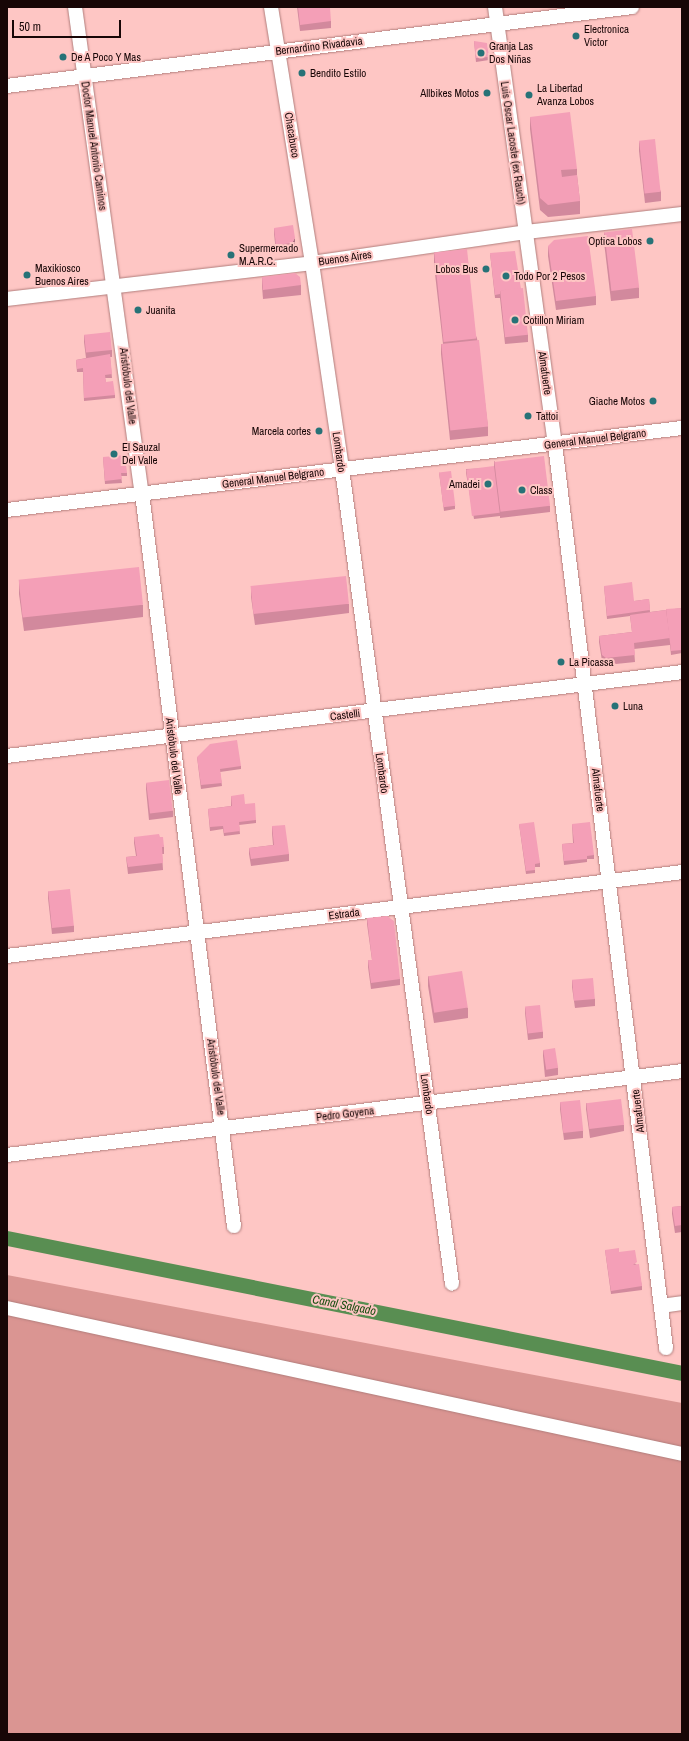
<!DOCTYPE html>
<html>
<head>
<meta charset="utf-8">
<style>
  body { margin:0 }
  #map { position:relative; width:689px; height:1741px; overflow:hidden; background:#fec6c4; font-family:"Archivo Narrow",sans-serif }
  div>[style] { position:absolute }
  [style*='--x'] { left:calc(var(--x)*1px); top:calc(var(--y)*1px); width:calc(var(--w)*1px); rotate:calc(var(--a)*1deg) }
  .green>* { inset:0; background:#da9592 }
  .canal>* { height:15px; margin:-7.5px; padding:0 7.5px; transform-origin:7.5px; border-radius:7.5px; background:#598e52 }
  .roads { filter:drop-shadow(0 0 1px #b17e7c) drop-shadow(0 0 1px #b17e7c) }
  .street>* { height:14px; margin:-7px; padding:0 7px; transform-origin:7px; border-radius:7px; background:#fff }
  .wall>* { inset:0; background:#d2899d }
  .shaded-wall>* { inset:0; background:#ab6f80 }
  .building>* { inset:0; background:#f49fb7; transform-origin:0 0 }
  .dots>* { width:11px; height:11px; translate:-50% -50%; box-sizing:border-box; border:2px solid #fec6c4; border-radius:50% }
  span { translate:-50% -50%; white-space:nowrap; text-align:center; line-height:1.15; -webkit-text-stroke:4px #fec6c4; paint-order:stroke }
  .poi-label { font-size:11px; color:#170606 }
  .left { translate:0 -50%; text-align:left }
  .right { translate:-100% -50%; text-align:right }
  .street-label { font-size:11px; color:#170606 }
  .water-label { font-size:12px; color:#154c0e; font-style:italic }
  .frame { position:absolute; inset:0; border:8px solid #170606; pointer-events:none }
  .scale { position:absolute; left:12px; top:20px; width:109px; height:18px; box-sizing:border-box; border:2px solid #170606; border-top:0; padding-left:5px; font-size:12px; line-height:14px; white-space:nowrap; color:#170606; -webkit-text-stroke:3px #fec6c4; paint-order:stroke }
</style>
</head>
<body>
<div id="map">
  <div class="green">
    <div style="clip-path:polygon(7px 1275px,682px 1403px,682px 1734px,7px 1734px)"></div>
  </div>
  <div class="canal">
    <div style="--x:7;--y:1238;--w:688;--a:11.31"></div>
  </div>
  <div class="roads">
    <div class="street">
      <div style="--x:75;--y:7;--w:491;--a:82.2"></div>
      <div style="--x:142;--y:493;--w:739;--a:82.85"></div>
      <div style="--x:271;--y:7;--w:259;--a:80.9"></div>
      <div style="--x:312;--y:263;--w:208;--a:81.7"></div>
      <div style="--x:342;--y:469;--w:822;--a:82.31"></div>
      <div style="--x:495;--y:7;--w:441;--a:82.2"></div>
      <div style="--x:555;--y:444;--w:911;--a:83"></div>
      <div style="--x:7;--y:86;--w:630;--a:-7.2"></div>
      <div style="--x:7;--y:299;--w:307;--a:-6.7"></div>
      <div style="--x:312;--y:263;--w:216;--a:-8.2"></div>
      <div style="--x:526;--y:232;--w:157;--a:-6.6"></div>
      <div style="--x:7;--y:510;--w:680;--a:-6.93"></div>
      <div style="--x:7;--y:756;--w:680;--a:-7.09"></div>
      <div style="--x:7;--y:956;--w:680;--a:-7.09"></div>
      <div style="--x:7;--y:1155;--w:680;--a:-7.09"></div>
      <div style="--x:661;--y:1306;--w:21;--a:-8"></div>
      <div style="--x:7;--y:1308;--w:691;--a:12.2"></div>
    </div>
  </div>
  <div class="wall">
    <div style="clip-path:polygon(297px 7px,324px 7px,324px 8px,331px 21px,331px 28px,300px 31px)"></div>
    <div style="clip-path:polygon(474px 41px,489px 57px,489px 60px,476px 62px)"></div>
    <div style="clip-path:polygon(530px 117px,577px 169px,577px 175px,580px 201px,580px 214px,548px 217px,540px 210px,530px 129px)"></div>
    <div style="clip-path:polygon(639px 141px,661px 192px,661px 201px,645px 203px,639px 151px)"></div>
    <div style="clip-path:polygon(274px 228px,295px 244px,292px 249px,276px 251px,274px 234px)"></div>
    <div style="clip-path:polygon(604px 232px,639px 288px,639px 298px,611px 301px,604px 242px)"></div>
    <div style="clip-path:polygon(548px 246px,596px 296px,596px 305px,556px 310px,548px 256px)"></div>
    <div style="clip-path:polygon(434px 252px,477px 338px,488px 427px,488px 436px,450px 440px,441px 354px,441px 344px,443px 344px,434px 265px)"></div>
    <div style="clip-path:polygon(490px 253px,528px 335px,528px 342px,505px 344px,500px 298px,495px 298px)"></div>
    <div style="clip-path:polygon(262px 277px,301px 285px,301px 295px,263px 299px,262px 286px)"></div>
    <div style="clip-path:polygon(84px 335px,112px 350px,112px 357px,110px 357px,112px 378px,105px 378px,106px 382px,115px 395px,115px 398px,84px 401px,83px 372px,77px 372px,76px 360px,86px 358px,84px 342px)"></div>
    <div style="clip-path:polygon(103px 457px,127px 473px,127px 476px,121px 476px,122px 483px,105px 484px)"></div>
    <div style="clip-path:polygon(494px 461px,550px 506px,550px 512px,500px 518px,500px 516px,474px 519px,466px 473px,466px 469px,494px 468px)"></div>
    <div style="clip-path:polygon(439px 472px,455px 506px,455px 509px,444px 511px)"></div>
    <div style="clip-path:polygon(19px 581px,143px 605px,143px 617px,24px 631px,19px 594px)"></div>
    <div style="clip-path:polygon(604px 586px,634px 601px,649px 599px,650px 612px,682px 608px,682px 653px,671px 655px,670px 645px,634px 649px,635px 662px,606px 665px,602px 661px,599px 642px,599px 636px,632px 632px,630px 616px,607px 619px)"></div>
    <div style="clip-path:polygon(251px 587px,349px 604px,349px 613px,255px 625px,251px 597px)"></div>
    <div style="clip-path:polygon(197px 757px,241px 766px,241px 769px,220px 772px,222px 786px,201px 789px)"></div>
    <div style="clip-path:polygon(146px 783px,173px 811px,173px 817px,149px 820px,146px 789px)"></div>
    <div style="clip-path:polygon(231px 796px,245px 804px,256px 820px,256px 823px,239px 825px,240px 834px,224px 836px,223px 829px,210px 831px,208px 809px,231px 806px)"></div>
    <div style="clip-path:polygon(519px 824px,540px 863px,540px 867px,535px 867px,535px 873px,526px 874px)"></div>
    <div style="clip-path:polygon(572px 824px,594px 855px,594px 859px,587px 859px,587px 862px,564px 865px,562px 844px,573px 843px)"></div>
    <div style="clip-path:polygon(272px 826px,289px 854px,289px 861px,251px 866px,249px 854px,249px 848px,273px 845px,272px 833px)"></div>
    <div style="clip-path:polygon(134px 837px,160px 837px,164px 847px,164px 854px,162px 854px,163px 870px,128px 874px,126px 857px,136px 856px,134px 843px)"></div>
    <div style="clip-path:polygon(48px 891px,74px 926px,74px 932px,52px 934px,48px 898px)"></div>
    <div style="clip-path:polygon(367px 918px,400px 979px,400px 985px,371px 989px,368px 967px,368px 960px,372px 960px,367px 924px)"></div>
    <div style="clip-path:polygon(428px 976px,468px 1008px,468px 1018px,434px 1023px,428px 986px)"></div>
    <div style="clip-path:polygon(572px 980px,595px 999px,595px 1006px,575px 1008px,572px 987px)"></div>
    <div style="clip-path:polygon(525px 1007px,543px 1032px,543px 1038px,528px 1040px,525px 1013px)"></div>
    <div style="clip-path:polygon(543px 1050px,558px 1068px,558px 1075px,545px 1077px,543px 1056px)"></div>
    <div style="clip-path:polygon(560px 1102px,583px 1131px,583px 1138px,564px 1140px,560px 1109px)"></div>
    <div style="clip-path:polygon(586px 1103px,624px 1125px,624px 1131px,590px 1138px,586px 1109px)"></div>
    <div style="clip-path:polygon(682px 1206px,682px 1232px,675px 1233px,672px 1214px,672px 1207px)"></div>
    <div style="clip-path:polygon(605px 1250px,619px 1252px,637px 1265px,642px 1286px,642px 1290px,611px 1294px)"></div>
  </div>
  <div class="shaded-wall">
    <div style="clip-path:polygon(295px 238px,295px 244px,292px 249px,292px 243px)"></div>
  </div>
  <div class="building">
    <div style="clip-path:polygon(298px 7px,324px 7px,324px 8px,330px 8px,331px 21px,300px 25px)"></div>
    <div style="clip-path:polygon(474px 41px,487px 43px,489px 57px,476px 58px)"></div>
    <div style="clip-path:polygon(570px 112px,577px 169px,561px 170px,562px 177px,577px 175px,580px 201px,548px 205px,540px 198px,530px 117px)"></div>
    <div style="left:655px;top:139px;width:53px;height:16px;rotate:84deg"></div>
    <div style="clip-path:polygon(293px 225px,295px 238px,292px 243px,276px 245px,274px 228px)"></div>
    <div style="left:632px;top:229px;width:59px;height:28px;rotate:83deg"></div>
    <div style="clip-path:polygon(588px 236px,596px 296px,556px 301px,548px 246px,554px 240px)"></div>
    <div style="left:467px;top:249px;width:90px;height:33px;rotate:84deg"></div>
    <div style="clip-path:polygon(515px 251px,521px 289px,500px 291px,500px 294px,495px 295px,490px 253px)"></div>
    <div style="clip-path:polygon(295px 273px,300px 277px,301px 285px,263px 290px,262px 277px)"></div>
    <div style="left:523px;top:288px;width:47px;height:23px;rotate:84deg"></div>
    <div style="left:110px;top:332px;width:18px;height:26px;rotate:84deg"></div>
    <div style="left:479px;top:340px;width:87px;height:38px;rotate:84deg"></div>
    <div style="clip-path:polygon(110px 354px,112px 374px,105px 375px,106px 382px,113px 381px,115px 395px,84px 398px,83px 368px,77px 369px,76px 360px)"></div>
    <div style="clip-path:polygon(125px 455px,127px 473px,121px 473px,122px 479px,105px 481px,103px 457px)"></div>
    <div style="left:544px;top:456px;width:50px;height:50px;rotate:83deg"></div>
    <div style="left:494px;top:466px;width:47px;height:28px;rotate:83deg"></div>
    <div style="left:451px;top:471px;width:35px;height:12px;rotate:83deg"></div>
    <div style="left:139px;top:567px;width:38px;height:121px;rotate:84deg"></div>
    <div style="left:346px;top:576px;width:28px;height:96px;rotate:84deg"></div>
    <div style="clip-path:polygon(632px 582px,634px 601px,649px 599px,650px 610px,607px 616px,604px 586px)"></div>
    <div style="clip-path:polygon(682px 608px,682px 650px,671px 651px,666px 609px)"></div>
    <div style="clip-path:polygon(666px 610px,670px 638px,634px 643px,635px 655px,606px 658px,602px 655px,599px 636px,632px 632px,630px 615px)"></div>
    <div style="clip-path:polygon(237px 740px,241px 766px,220px 769px,222px 783px,201px 785px,197px 757px,210px 744px)"></div>
    <div style="left:169px;top:780px;width:31px;height:23px;rotate:83deg"></div>
    <div style="clip-path:polygon(244px 794px,245px 804px,255px 803px,256px 820px,239px 822px,240px 831px,224px 833px,223px 826px,210px 827px,208px 809px,232px 806px,231px 796px)"></div>
    <div style="clip-path:polygon(534px 822px,540px 863px,535px 864px,535px 870px,526px 871px,519px 824px)"></div>
    <div style="clip-path:polygon(590px 822px,594px 855px,587px 856px,587px 859px,564px 861px,562px 844px,574px 843px,572px 824px)"></div>
    <div style="clip-path:polygon(285px 825px,289px 854px,251px 859px,249px 848px,274px 845px,272px 826px)"></div>
    <div style="clip-path:polygon(159px 834px,160px 837px,163px 837px,164px 847px,162px 847px,163px 863px,128px 867px,126px 857px,137px 856px,134px 837px)"></div>
    <div style="left:70px;top:889px;width:37px;height:22px;rotate:84deg"></div>
    <div style="clip-path:polygon(387px 916px,394px 921px,400px 979px,371px 983px,368px 960px,372px 960px,367px 918px)"></div>
    <div style="left:462px;top:971px;width:37px;height:34px;rotate:81deg"></div>
    <div style="left:593px;top:978px;width:21px;height:21px;rotate:85deg"></div>
    <div style="left:540px;top:1005px;width:27px;height:15px;rotate:84deg"></div>
    <div style="left:555px;top:1048px;width:20px;height:12px;rotate:81deg"></div>
    <div style="left:621px;top:1099px;width:26px;height:35px;rotate:83deg"></div>
    <div style="left:580px;top:1100px;width:31px;height:20px;rotate:84deg"></div>
    <div style="clip-path:polygon(682px 1206px,682px 1225px,675px 1226px,672px 1207px)"></div>
    <div style="clip-path:polygon(619px 1248px,619px 1252px,635px 1250px,637px 1262px,633px 1265px,639px 1264px,642px 1286px,611px 1291px,605px 1250px)"></div>
  </div>
  <div class="dots">
    <div style="left:576px;top:36px;background:#277277"></div>
    <div style="left:481px;top:53px;background:#277277"></div>
    <div style="left:63px;top:57px;background:#277277"></div>
    <div style="left:302px;top:73px;background:#277277"></div>
    <div style="left:487px;top:93px;background:#277277"></div>
    <div style="left:529px;top:95px;background:#277277"></div>
    <div style="left:650px;top:241px;background:#277277"></div>
    <div style="left:231px;top:255px;background:#277277"></div>
    <div style="left:486px;top:269px;background:#277277"></div>
    <div style="left:27px;top:275px;background:#277277"></div>
    <div style="left:506px;top:276px;background:#277277"></div>
    <div style="left:138px;top:310px;background:#277277"></div>
    <div style="left:515px;top:320px;background:#277277"></div>
    <div style="left:653px;top:401px;background:#277277"></div>
    <div style="left:528px;top:416px;background:#277277"></div>
    <div style="left:319px;top:431px;background:#277277"></div>
    <div style="left:114px;top:454px;background:#277277"></div>
    <div style="left:488px;top:484px;background:#277277"></div>
    <div style="left:522px;top:490px;background:#277277"></div>
    <div style="left:561px;top:662px;background:#277277"></div>
    <div style="left:615px;top:706px;background:#277277"></div>
  </div>
  <div class="poi-label">
    <span class="left" style="left:584px;top:36px">Electronica<br>Victor</span>
    <span class="left" style="left:489px;top:53px">Granja Las<br>Dos Niñas</span>
    <span class="left" style="left:71px;top:57px">De A Poco Y Mas</span>
    <span class="left" style="left:310px;top:73px">Bendito Estilo</span>
    <span class="left" style="left:537px;top:95px">La Libertad<br>Avanza Lobos</span>
    <span class="right" style="left:479px;top:93px">Allbikes Motos</span>
    <span class="right" style="left:642px;top:241px">Optica Lobos</span>
    <span class="left" style="left:239px;top:255px">Supermercado<br>M.A.R.C.</span>
    <span class="left" style="left:35px;top:275px">Maxikiosco<br>Buenos Aires</span>
    <span class="right" style="left:478px;top:269px">Lobos Bus</span>
    <span class="left" style="left:514px;top:276px">Todo Por 2 Pesos</span>
    <span class="left" style="left:146px;top:310px">Juanita</span>
    <span class="left" style="left:523px;top:320px">Cotillon Miriam</span>
    <span class="right" style="left:645px;top:401px">Giache Motos</span>
    <span class="left" style="left:536px;top:416px">Tattoi</span>
    <span class="right" style="left:311px;top:431px">Marcela cortes</span>
    <span class="left" style="left:122px;top:454px">El Sauzal<br>Del Valle</span>
    <span class="right" style="left:480px;top:484px">Amadei</span>
    <span class="left" style="left:530px;top:490px">Class</span>
    <span class="left" style="left:569px;top:662px">La Picassa</span>
    <span class="left" style="left:623px;top:706px">Luna</span>
  </div>
  <div class="street-label">
    <span style="left:319px;top:46px;rotate:-7deg">Bernardino Rivadavia</span>
    <span style="left:292px;top:135px;rotate:81deg">Chacabuco</span>
    <span style="left:513px;top:143px;rotate:82deg">Luis Oscar Lacoste (ex Rauch)</span>
    <span style="left:94px;top:146px;rotate:82deg">Doctor Manuel Antonio Caminos</span>
    <span style="left:345px;top:258px;rotate:-8deg">Buenos Aires</span>
    <span style="left:545px;top:373px;rotate:82deg">Almafuerte</span>
    <span style="left:128px;top:386px;rotate:83deg">Aristóbulo del Valle</span>
    <span style="left:595px;top:439px;rotate:-7deg">General Manuel Belgrano</span>
    <span style="left:339px;top:452px;rotate:82deg">Lombardo</span>
    <span style="left:273px;top:478px;rotate:-7deg">General Manuel Belgrano</span>
    <span style="left:345px;top:715px;rotate:-7deg">Castelli</span>
    <span style="left:174px;top:756px;rotate:83deg">Aristóbulo del Valle</span>
    <span style="left:382px;top:773px;rotate:82deg">Lombardo</span>
    <span style="left:598px;top:790px;rotate:83deg">Almafuerte</span>
    <span style="left:344px;top:914px;rotate:-7deg">Estrada</span>
    <span style="left:216px;top:1077px;rotate:82deg">Aristóbulo del Valle</span>
    <span style="left:427px;top:1094px;rotate:82deg">Lombardo</span>
    <span style="left:638px;top:1111px;rotate:-97deg">Almafuerte</span>
    <span style="left:345px;top:1114px;rotate:-7deg">Pedro Goyena</span>
  </div>
  <div class="water-label">
    <span style="left:344px;top:1306px;rotate:11deg">Canal Salgado</span>
  </div>
  <div class="frame"></div>
  <div class="scale">50 m</div>
</div>
</body>
</html>
